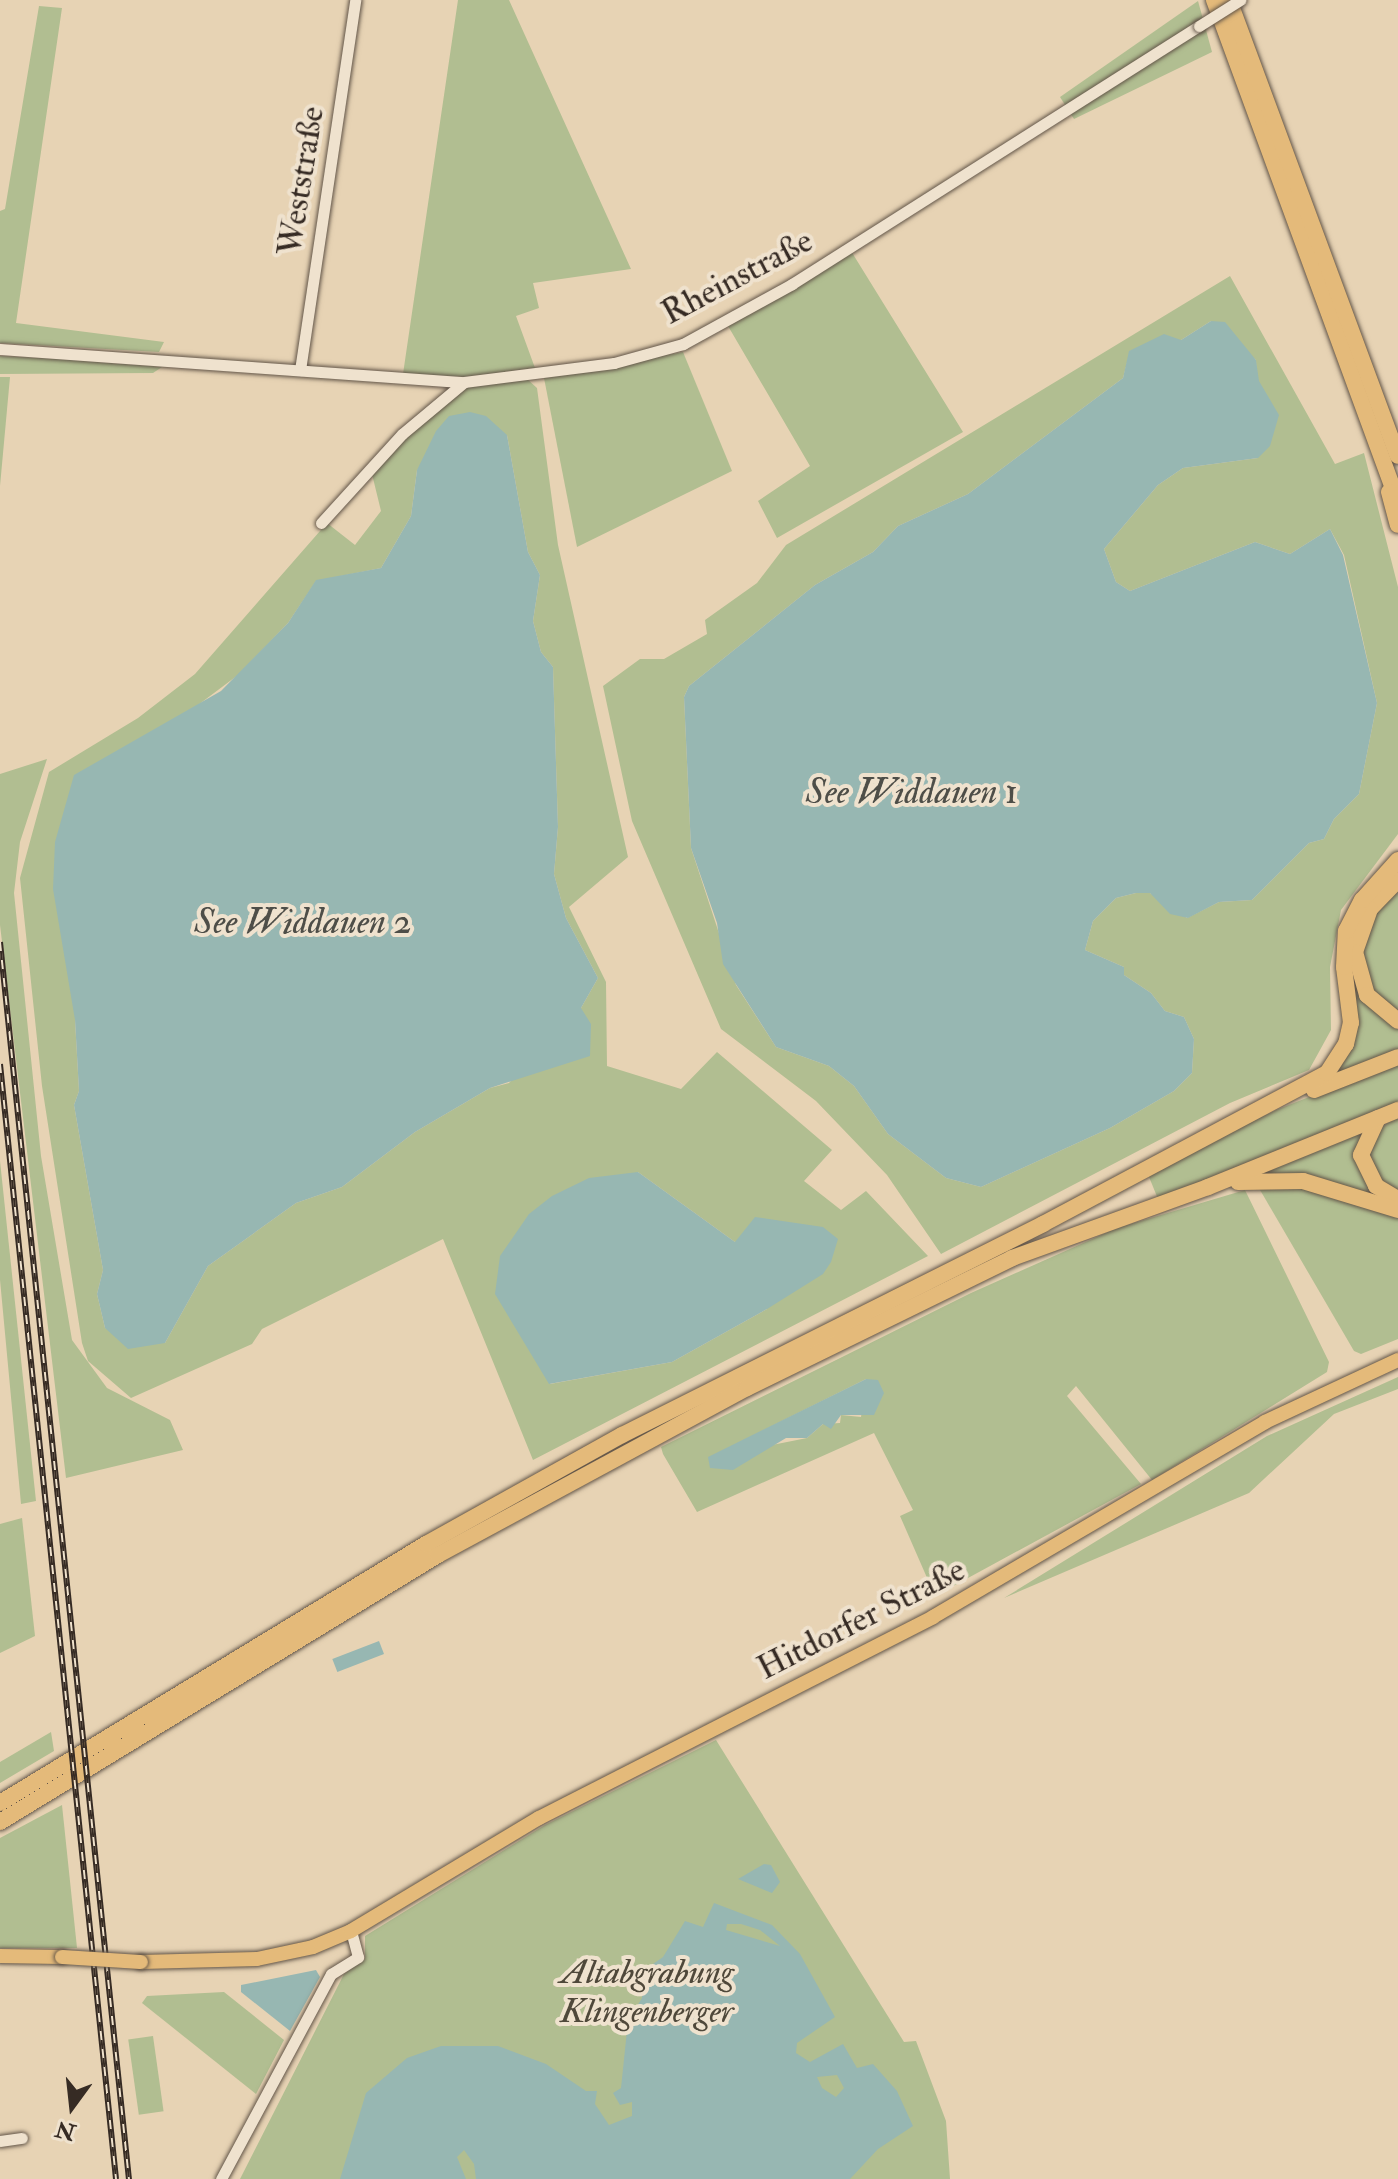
<!DOCTYPE html>
<html>
<head>
<meta charset="utf-8">
<style>
  body { margin:0 }
  #map { position:relative; width:1398px; height:2179px; overflow:hidden; background:#e7d3b4; font-family:"IM FELL Double Pica",serif }
  div>[style] { position:absolute }
  [style*='--x'] { left:calc(var(--x)*1px); top:calc(var(--y)*1px); width:calc(var(--w)*1px); rotate:calc(var(--a)*1deg) }
  .green>* { inset:0; background:#b1be91; transform-origin:0 0 }
  .water>* { inset:0; background:#97b7b2; transform-origin:0 0 }
  .roads { filter:drop-shadow(0 0 2px #625548) drop-shadow(0 0 2px #625548) }
  .minor>* { height:11px; margin:-5.5px; padding:0 5.5px; transform-origin:5.5px; border-radius:5.5px; background:#efe2ce }
  .major>* { height:14px; margin:-7px; padding:0 7px; transform-origin:7px; border-radius:7px; background:#e4ba7a }
  .highway>* { height:16px; margin:-8px; padding:0 8px; transform-origin:8px; border-radius:8px; background:#e4ba7a }
  .rail>* { height:6px; margin-top:-3px; transform-origin:0; background:repeating-linear-gradient(90deg,#efe2ce 0 9px,#362b24 0 18px); box-sizing:border-box; border-block:2px solid #362b24 }
  .bridges { filter:drop-shadow(0 0 2px #625548) drop-shadow(0 0 2px #625548) }
  .minor-bridge>* { height:11px; margin:-5.5px; padding:0 5.5px; transform-origin:5.5px; border-radius:5.5px; background:#efe2ce }
  .major-bridge>* { height:14px; margin:-7px; padding:0 7px; transform-origin:7px; border-radius:7px; background:#e4ba7a }
  span { translate:-50% -50%; white-space:nowrap; text-align:center; line-height:1.15; -webkit-text-stroke:8px #efe2ce; paint-order:stroke }
  .street-label { font-size:34px; color:#362b24 }
  .park-label { font-size:34px; color:#4f483a; font-style:italic }
  .water-label { font-size:36px; color:#4e4e48; font-style:italic }
  .north { position:absolute; left:32px; top:2067px; width:80px; height:80px; -webkit-text-stroke:6px #efe2ce; paint-order:stroke; rotate:195deg; font-size:22px; font-weight:700; line-height:32px; text-align:center; color:#362b24 }
  .north::after { content:''; display:block; margin:auto; width:28px; height:36px; background:#362b24; clip-path:polygon(50% 0,100% 100%,50% 72%,0 100%) }
</style>
</head>
<body>
<div id="map">
  <div class="green">
    <div style="clip-path:polygon(458px 0,509px 0,631px 269px,533px 283px,539px 308px,516px 316px,535px 368px,466px 377px,403px 374px)"></div>
    <div style="clip-path:polygon(1198px 1px,1212px 52px,1074px 119px,1060px 97px)"></div>
    <div style="clip-path:polygon(39px 6px,62px 8px,16px 323px,164px 342px,159px 352px,0 343px,0 211px,5px 209px)"></div>
    <div style="clip-path:polygon(851px 251px,963px 432px,777px 538px,758px 501px,810px 466px,728px 326px)"></div>
    <div style="clip-path:polygon(evenodd,1230px 276px,1335px 464px,1364px 453px,1398px 587px,1398px 834px,1341px 910px,1330px 967px,1331px 1030px,1309px 1070px,1230px 1103px,941px 1254px,887px 1175px,816px 1101px,721px 1029px,632px 821px,603px 686px,640px 659px,664px 659px,707px 634px,705px 620px,757px 583px,786px 545px,1230px 276px,1211px 321px,1256px 360px,1258px 458px,1183px 468px,1158px 485px,1104px 549px,1116px 582px,1130px 591px,1255px 542px,1290px 554px,1330px 529px,1344px 555px,1377px 703px,1359px 794px,1334px 819px,1324px 839px,1309px 843px,1252px 900px,1219px 902px,1187px 918px,1150px 893px,1136px 893px,1116px 898px,1093px 921px,1085px 950px,1124px 967px,1124px 975px,1151px 993px,1165px 1011px,1184px 1017px,1194px 1039px,1192px 1073px,1174px 1091px,1110px 1128px,981px 1187px,946px 1178px,888px 1134px,854px 1086px,829px 1066px,776px 1047px,736px 985px,691px 848px,684px 697px,689px 686px,815px 585px,873px 552px,898px 526px,968px 494px,1123px 378px,1130px 351px,1181px 340px,1211px 321px)"></div>
    <div style="clip-path:polygon(683px 352px,732px 471px,577px 547px,544px 378px)"></div>
    <div style="clip-path:polygon(0 356px,59px 359px,162px 367px,153px 373px,0 374px)"></div>
    <div style="clip-path:polygon(0 377px,10px 377px,0 486px)"></div>
    <div style="clip-path:polygon(evenodd,526px 378px,537px 388px,558px 545px,628px 857px,569px 907px,606px 982px,607px 1066px,681px 1089px,717px 1052px,832px 1150px,804px 1181px,841px 1210px,866px 1191px,928px 1256px,533px 1460px,443px 1239px,262px 1329px,252px 1344px,131px 1398px,88px 1361px,82px 1343px,42px 1086px,20px 878px,49px 772px,138px 718px,195px 674px,327px 523px,355px 545px,381px 511px,371px 470px,403px 436px,466px 385px,526px 378px,507px 435px,528px 552px,540px 575px,533px 621px,541px 652px,553px 667px,558px 827px,554px 874px,566px 918px,598px 978px,581px 1008px,509px 1083px,490px 1088px,415px 1132px,342px 1187px,296px 1203px,208px 1266px,165px 1343px,105px 1328px,97px 1294px,103px 1270px,74px 1105px,79px 1091px,75px 1020px,186px 714px,238px 675px,288px 623px,316px 581px,381px 568px,411px 516px,417px 470px,507px 435px,526px 378px,638px 1172px,735px 1242px,767px 1309px,672px 1362px,550px 1384px,638px 1172px)"></div>
    <div style="clip-path:polygon(47px 759px,20px 842px,14px 893px,41px 1156px,72px 1340px,107px 1388px,170px 1420px,183px 1450px,66px 1478px,0 925px,0 774px)"></div>
    <div style="clip-path:polygon(1384px 885px,1352px 973px,1398px 1027px,1398px 1052px,1328px 1080px,1346px 1054px,1348px 971px)"></div>
    <div style="clip-path:polygon(1398px 885px,1398px 1017px,1365px 986px,1361px 937px,1368px 919px)"></div>
    <div style="clip-path:polygon(1398px 1062px,1398px 1103px,1158px 1199px,1147px 1172px,1276px 1110px)"></div>
    <div style="clip-path:polygon(1398px 1115px,1398px 1194px,1371px 1174px,1368px 1138px)"></div>
    <div style="clip-path:polygon(1367px 1124px,1360px 1141px,1391px 1199px,1254px 1175px)"></div>
    <div style="clip-path:polygon(0 1161px,36px 1501px,21px 1504px,0 1280px)"></div>
    <div style="clip-path:polygon(1283px 1182px,1398px 1215px,1398px 1339px,1361px 1354px,1354px 1351px,1256px 1183px)"></div>
    <div style="clip-path:polygon(evenodd,1245px 1190px,1329px 1362px,1327px 1372px,1152px 1480px,1076px 1386px,1067px 1396px,1141px 1484px,935px 1596px,900px 1516px,913px 1510px,874px 1433px,697px 1512px,663px 1454px,661px 1447px,971px 1293px,1117px 1228px,1245px 1190px,866px 1379px,861px 1417px,841px 1415px,840px 1423px,823px 1424px,807px 1438px,708px 1458px,866px 1379px)"></div>
    <div style="clip-path:polygon(1398px 1377px,1398px 1389px,1334px 1414px,1249px 1493px,1004px 1598px,1267px 1436px)"></div>
    <div style="clip-path:polygon(22px 1518px,35px 1636px,0 1653px,0 1524px)"></div>
    <div style="clip-path:polygon(51px 1732px,54px 1751px,0 1783px,0 1762px)"></div>
    <div style="clip-path:polygon(716px 1740px,904px 2042px,916px 2041px,946px 2121px,950px 2179px,240px 2179px,344px 1974px,365px 1959px,365px 1936px,545px 1825px)"></div>
    <div style="clip-path:polygon(62px 1805px,77px 1948px,0 1948px,0 1838px)"></div>
    <div style="clip-path:polygon(224px 1992px,284px 2040px,256px 2094px,142px 2003px,147px 1996px)"></div>
    <div style="left:153px;top:2036px;width:76px;height:25px;rotate:82deg"></div>
  </div>
  <div class="water">
    <div style="clip-path:polygon(1211px 321px,1225px 322px,1256px 360px,1259px 381px,1279px 415px,1270px 446px,1258px 458px,1183px 468px,1158px 485px,1104px 549px,1116px 582px,1130px 591px,1255px 542px,1290px 554px,1330px 529px,1343px 555px,1377px 703px,1359px 794px,1334px 819px,1324px 839px,1309px 843px,1252px 900px,1219px 902px,1188px 918px,1170px 914px,1150px 893px,1136px 893px,1116px 898px,1093px 921px,1085px 950px,1124px 967px,1124px 975px,1151px 993px,1165px 1011px,1184px 1017px,1194px 1039px,1192px 1073px,1174px 1091px,1110px 1128px,981px 1187px,946px 1178px,888px 1134px,854px 1086px,829px 1066px,776px 1047px,723px 964px,717px 923px,691px 848px,684px 697px,689px 686px,815px 585px,873px 552px,898px 526px,968px 494px,1123px 378px,1129px 351px,1164px 334px,1181px 340px)"></div>
    <div style="clip-path:polygon(470px 412px,486px 416px,507px 435px,528px 552px,540px 575px,533px 621px,541px 652px,553px 667px,558px 827px,554px 874px,566px 918px,598px 978px,581px 1008px,591px 1024px,590px 1056px,490px 1088px,415px 1132px,342px 1187px,296px 1203px,208px 1266px,165px 1343px,128px 1349px,105px 1328px,97px 1294px,103px 1270px,74px 1105px,79px 1091px,75px 1020px,53px 889px,55px 842px,74px 775px,221px 691px,288px 623px,316px 580px,381px 568px,411px 516px,417px 470px,436px 431px,449px 416px)"></div>
    <div style="clip-path:polygon(638px 1172px,735px 1242px,755px 1217px,823px 1227px,838px 1239px,831px 1262px,823px 1274px,767px 1309px,672px 1362px,549px 1384px,495px 1294px,500px 1256px,529px 1214px,552px 1196px,589px 1178px)"></div>
    <div style="clip-path:polygon(866px 1379px,878px 1380px,884px 1393px,874px 1415px,841px 1415px,831px 1429px,823px 1424px,807px 1438px,786px 1438px,733px 1470px,710px 1468px,708px 1457px)"></div>
    <div style="left:379px;top:1641px;width:14px;height:50px;rotate:69deg"></div>
    <div style="clip-path:polygon(764px 1864px,771px 1865px,780px 1882px,772px 1893px,738px 1879px)"></div>
    <div style="clip-path:polygon(evenodd,714px 1903px,772px 1925px,800px 1954px,835px 2017px,797px 2043px,796px 2053px,810px 2062px,843px 2044px,857px 2068px,873px 2064px,897px 2091px,913px 2126px,878px 2149px,850px 2179px,476px 2179px,474px 2164px,464px 2150px,457px 2157px,466px 2179px,340px 2179px,366px 2093px,407px 2058px,441px 2046px,498px 2046px,546px 2064px,586px 2091px,597px 2091px,595px 2104px,609px 2125px,632px 2116px,632px 2102px,620px 2105px,613px 2093px,621px 2088px,628px 2021px,642px 1998px,643px 1971px,663px 1957px,685px 1921px,703px 1927px,714px 1903px,741px 1924px,760px 1930px,780px 1946px,726px 1930px,727px 1924px,741px 1924px,714px 1903px,837px 2075px,844px 2088px,836px 2097px,822px 2088px,817px 2077px,837px 2075px)"></div>
    <div style="clip-path:polygon(316px 1970px,320px 1977px,290px 2031px,241px 1992px,241px 1985px)"></div>
  </div>
  <div class="roads">
    <div class="minor">
      <div style="--x:0;--y:349;--w:465;--a:4.1"></div>
      <div style="--x:464;--y:382;--w:151;--a:-7.2"></div>
      <div style="--x:614;--y:363;--w:72;--a:-15.4"></div>
      <div style="--x:683;--y:344;--w:124;--a:-28.8"></div>
      <div style="--x:792;--y:284;--w:482;--a:-32.4"></div>
      <div style="--x:300;--y:370;--w:374;--a:-81.5"></div>
      <div style="--x:321;--y:523;--w:120;--a:-47.7"></div>
      <div style="--x:402;--y:434;--w:80;--a:-39.9"></div>
      <div style="--x:0;--y:2141;--w:22;--a:-8"></div>
      <div style="--x:221;--y:2179;--w:233;--a:-61.8"></div>
      <div style="--x:331;--y:1974;--w:32;--a:-32"></div>
      <div style="--x:358;--y:1957;--w:27;--a:-105"></div>
    </div>
    <div class="major">
      <div style="--x:0;--y:1956;--w:62;--a:0.9"></div>
      <div style="--x:141;--y:1962;--w:116;--a:-1.5"></div>
      <div style="--x:257;--y:1959;--w:57;--a:-12.1"></div>
      <div style="--x:313;--y:1947;--w:41;--a:-22.8"></div>
      <div style="--x:351;--y:1931;--w:219;--a:-31"></div>
      <div style="--x:539;--y:1818;--w:442;--a:-27"></div>
      <div style="--x:933;--y:1617;--w:385;--a:-30.4"></div>
      <div style="--x:1265;--y:1422;--w:147;--a:-25"></div>
    </div>
    <div class="highway">
      <div style="--x:1214;--y:0;--w:535;--a:69.87"></div>
      <div style="--x:1229;--y:0;--w:486;--a:69.7"></div>
      <div style="--x:1389;--y:492;--w:34;--a:75"></div>
      <div style="--x:1398;--y:880;--w:40;--a:134"></div>
      <div style="--x:1370;--y:909;--w:46;--a:109.2"></div>
      <div style="--x:1355;--y:952;--w:45;--a:74.4"></div>
      <div style="--x:1367;--y:995;--w:40;--a:40"></div>
      <div style="--x:1314;--y:1090;--w:90;--a:-21.4"></div>
      <div style="--x:1378;--y:1118;--w:41;--a:114.7"></div>
      <div style="--x:1361;--y:1155;--w:34;--a:64"></div>
      <div style="--x:1376;--y:1186;--w:26;--a:31"></div>
      <div style="--x:1238;--y:1182;--w:65;--a:-0.9"></div>
      <div style="--x:1303;--y:1181;--w:99;--a:17"></div>
      <div style="--x:0;--y:1803;--w:499;--a:-31.3"></div>
      <div style="--x:426;--y:1544;--w:224;--a:-29.1"></div>
      <div style="--x:622;--y:1435;--w:471;--a:-26.6"></div>
      <div style="--x:1043;--y:1224;--w:322;--a:-28"></div>
      <div style="--x:1327;--y:1073;--w:35;--a:-57"></div>
      <div style="--x:1346;--y:1044;--w:22;--a:-77"></div>
      <div style="--x:1351;--y:1023;--w:56;--a:-97.1"></div>
      <div style="--x:1344;--y:967;--w:36;--a:-87"></div>
      <div style="--x:1346;--y:931;--w:35;--a:-63"></div>
      <div style="--x:1362;--y:900;--w:54;--a:-48"></div>
      <div style="--x:0;--y:1822;--w:513;--a:-31.37"></div>
      <div style="--x:438;--y:1555;--w:351;--a:-28.4"></div>
      <div style="--x:747;--y:1388;--w:295;--a:-26.1"></div>
      <div style="--x:1012;--y:1258;--w:208;--a:-19.9"></div>
      <div style="--x:1208;--y:1187;--w:205;--a:-22.1"></div>
    </div>
  </div>
  <div class="rail">
    <div style="--x:0;--y:942;--w:1244;--a:84.05"></div>
    <div style="--x:0;--y:1064;--w:1121;--a:84.06"></div>
  </div>
  <div class="bridges">
    <div class="minor-bridge">
      <div style="--x:1199;--y:26;--w:49;--a:-32.4"></div>
    </div>
    <div class="major-bridge">
      <div style="--x:62;--y:1957;--w:79;--a:3.6"></div>
    </div>
  </div>
  <div class="street-label">
    <span style="left:301px;top:181px;rotate:-81deg">Weststraße</span>
    <span style="left:737px;top:277px;rotate:-28deg">Rheinstraße</span>
    <span style="left:861px;top:1619px;rotate:-27deg">Hitdorfer Straße</span>
  </div>
  <div class="park-label">
    <span style="left:647px;top:1992px">Altabgrabung<br>Klingenberger</span>
  </div>
  <div class="water-label">
    <span style="left:912px;top:792px">See Widdauen 1</span>
    <span style="left:303px;top:922px">See Widdauen 2</span>
  </div>
  <div class="north">N</div>
</div>
</body>
</html>
